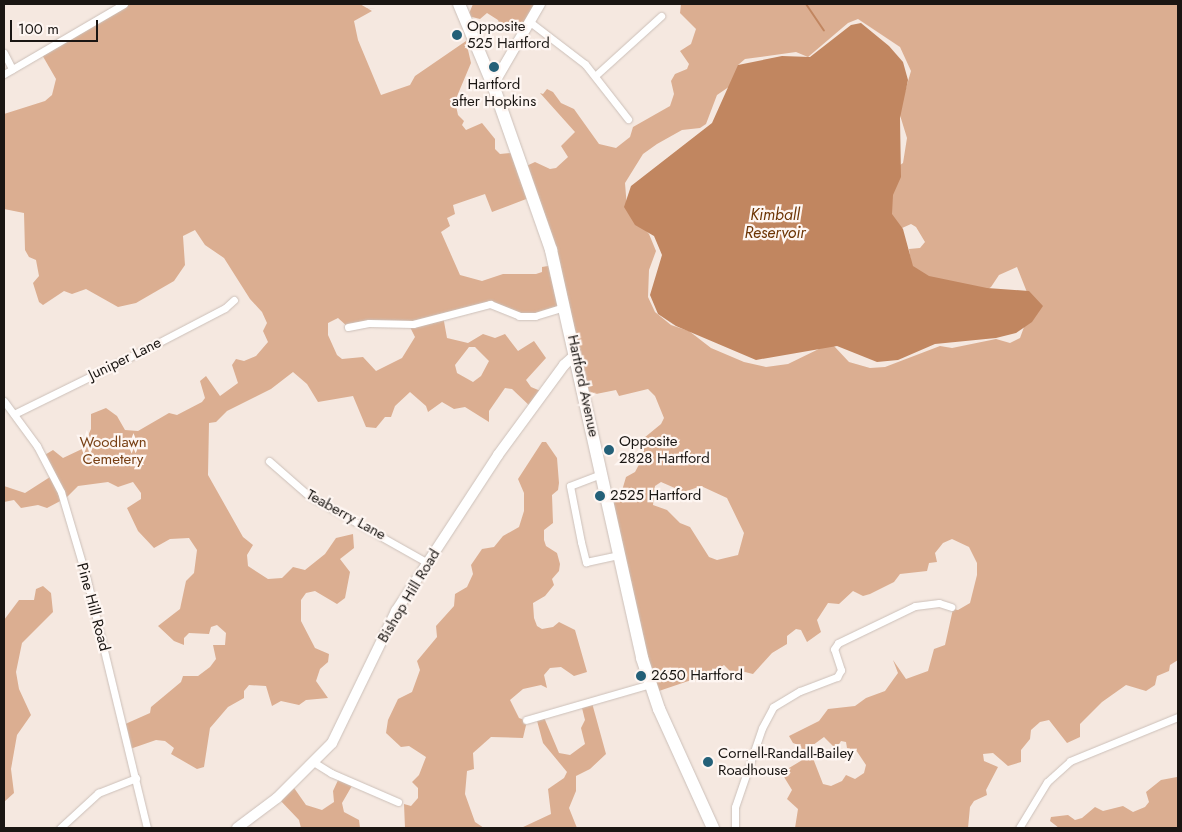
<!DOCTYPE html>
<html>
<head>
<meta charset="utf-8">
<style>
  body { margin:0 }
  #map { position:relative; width:1182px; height:832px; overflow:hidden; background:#f5e8e0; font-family:Jost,sans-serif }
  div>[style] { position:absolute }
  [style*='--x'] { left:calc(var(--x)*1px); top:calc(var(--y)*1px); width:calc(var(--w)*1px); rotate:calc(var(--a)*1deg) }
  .green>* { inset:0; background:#dbae91 }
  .water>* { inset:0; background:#c18660 }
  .stream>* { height:2px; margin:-1px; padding:0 1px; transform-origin:1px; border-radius:1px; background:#c18660 }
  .roads { filter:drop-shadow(0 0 1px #ccc0b9) drop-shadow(0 0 1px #ccc0b9) }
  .street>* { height:7px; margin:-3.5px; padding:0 3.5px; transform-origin:3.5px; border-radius:3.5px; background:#fff }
  .secondary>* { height:10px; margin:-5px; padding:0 5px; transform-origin:5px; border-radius:5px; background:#fff }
  .highway>* { height:12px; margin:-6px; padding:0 6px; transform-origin:6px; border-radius:6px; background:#fff }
  .dots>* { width:14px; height:14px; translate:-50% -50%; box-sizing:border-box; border:2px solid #fef6f2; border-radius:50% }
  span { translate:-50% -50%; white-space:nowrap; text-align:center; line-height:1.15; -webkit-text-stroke:4.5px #fef6f2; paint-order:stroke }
  .poi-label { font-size:15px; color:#1a1613 }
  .left { translate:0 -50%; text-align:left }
  .street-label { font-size:15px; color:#1a1613 }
  .park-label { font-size:15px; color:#773f13 }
  .water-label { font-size:16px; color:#6d3505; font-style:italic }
  .frame { position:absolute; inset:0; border:5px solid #1a1613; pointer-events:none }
  .scale { position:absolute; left:10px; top:20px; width:88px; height:22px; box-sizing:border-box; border:2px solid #1a1613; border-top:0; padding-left:6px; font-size:15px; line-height:18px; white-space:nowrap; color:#1a1613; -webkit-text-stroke:4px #fef6f2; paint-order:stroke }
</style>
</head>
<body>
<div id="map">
  <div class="green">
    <div style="clip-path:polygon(evenodd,126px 4px,360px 4px,372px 11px,354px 21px,358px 40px,381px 95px,410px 85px,415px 76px,466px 41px,471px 63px,455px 101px,458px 115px,464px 121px,462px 125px,466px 130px,482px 123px,495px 139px,495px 149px,500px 154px,511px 153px,524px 167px,535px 162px,550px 169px,556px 168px,568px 157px,561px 146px,575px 132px,540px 93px,543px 94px,547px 89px,553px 92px,561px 103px,574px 109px,599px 144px,616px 148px,630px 137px,633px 127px,670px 106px,674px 94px,671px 81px,675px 74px,687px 69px,689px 64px,680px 51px,691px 44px,696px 29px,680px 13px,681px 4px,1178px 4px,1178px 660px,1170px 665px,1169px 671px,1157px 676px,1155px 685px,1146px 691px,1126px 685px,1102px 702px,1080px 724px,1080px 737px,1067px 743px,1049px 720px,1040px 722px,1031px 730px,1030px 739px,1021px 750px,1021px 762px,1008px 766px,993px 753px,983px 754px,984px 761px,998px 767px,986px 790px,987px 795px,974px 801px,970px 807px,968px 828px,795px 828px,798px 809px,787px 799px,792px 790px,784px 777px,775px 771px,775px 768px,784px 771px,804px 759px,801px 746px,793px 743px,789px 736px,819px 721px,828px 709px,855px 706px,866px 698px,885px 691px,898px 673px,893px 660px,906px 679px,928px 671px,934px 649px,945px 645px,953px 609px,958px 610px,970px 603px,977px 575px,977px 563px,969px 547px,952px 539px,943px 543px,935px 553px,937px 562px,929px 563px,927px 571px,900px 574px,894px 582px,870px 594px,863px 596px,853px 591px,839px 604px,828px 603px,817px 620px,821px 632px,807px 642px,801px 630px,796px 629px,787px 636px,787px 644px,772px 653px,753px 674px,745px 672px,734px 675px,724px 665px,712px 673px,653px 693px,608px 499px,621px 494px,626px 477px,635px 472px,643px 457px,644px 438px,661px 424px,664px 418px,655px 396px,648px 389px,619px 396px,616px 390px,586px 396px,566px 310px,534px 317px,491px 304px,443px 316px,447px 338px,468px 343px,483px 334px,495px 338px,505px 334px,518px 351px,534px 341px,546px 358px,526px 380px,531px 387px,543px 392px,533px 409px,512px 389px,505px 388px,489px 411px,489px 422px,465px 407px,454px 409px,442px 402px,428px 412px,426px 406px,410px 392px,395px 406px,391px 417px,385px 417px,376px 428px,366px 427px,353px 396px,318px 402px,307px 384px,293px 372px,271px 389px,227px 411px,216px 422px,209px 423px,208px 475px,243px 537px,253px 545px,247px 555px,248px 566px,268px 579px,282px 578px,293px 567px,305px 570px,325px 554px,336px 538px,353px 534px,354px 548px,340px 559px,350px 572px,345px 598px,337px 604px,315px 591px,306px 593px,301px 600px,301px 621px,315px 648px,329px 654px,328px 662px,320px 669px,316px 681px,328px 698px,306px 700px,299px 705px,281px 701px,272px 706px,266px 686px,249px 685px,244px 691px,244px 698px,228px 707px,210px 728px,204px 767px,197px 769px,171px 754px,174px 748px,165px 741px,156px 740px,130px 749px,123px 725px,150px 713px,151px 707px,181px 682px,183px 676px,198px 676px,210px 667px,216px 659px,213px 645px,225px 645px,226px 633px,217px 625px,211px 627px,209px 634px,189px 633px,184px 638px,184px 645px,174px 641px,158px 626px,180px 609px,186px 581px,194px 573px,197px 550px,189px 538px,170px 539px,154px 548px,138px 531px,127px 508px,141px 499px,141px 493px,133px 482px,118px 487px,108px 482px,78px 486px,66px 498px,47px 508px,38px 505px,21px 508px,14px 500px,4px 502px,4px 486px,25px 493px,50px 477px,43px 456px,53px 450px,63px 458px,82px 449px,91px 429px,91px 414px,106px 408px,117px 416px,125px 430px,138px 431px,169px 413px,177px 415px,202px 402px,205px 398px,200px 381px,206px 376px,220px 396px,238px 383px,232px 365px,236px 359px,244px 361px,256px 356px,268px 342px,263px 331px,267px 323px,262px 312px,250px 299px,224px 258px,205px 245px,195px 230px,183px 236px,185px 265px,174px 281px,136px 303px,118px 307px,86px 289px,72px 294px,64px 291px,43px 305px,39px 302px,33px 283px,39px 276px,36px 260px,29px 257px,25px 250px,24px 213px,4px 209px,4px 114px,45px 101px,52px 95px,56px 79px,41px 53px,126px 4px,858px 19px,900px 47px,911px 71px,899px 112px,907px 138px,903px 163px,897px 167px,887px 224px,891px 233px,911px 224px,916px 227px,925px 242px,920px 248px,909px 249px,914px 282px,969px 301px,991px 287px,999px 275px,1017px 267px,1032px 305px,1020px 338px,1010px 343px,996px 339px,952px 348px,940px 346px,885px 367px,870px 368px,849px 362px,834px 346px,827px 345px,788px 364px,766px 367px,744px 362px,711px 348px,689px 331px,671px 325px,655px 312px,648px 297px,649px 270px,656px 251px,649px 234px,627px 208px,625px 183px,643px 154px,657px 144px,682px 130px,700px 128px,706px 124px,717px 95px,736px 82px,741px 69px,738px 65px,745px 59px,796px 52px,808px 57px,848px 23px,858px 19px,126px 4px,485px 194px,492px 212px,534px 196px,554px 265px,542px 267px,542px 272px,536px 274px,503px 274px,482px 281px,460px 275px,441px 232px,450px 226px,447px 218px,455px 214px,453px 205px,485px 194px,126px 4px,338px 318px,348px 327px,409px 325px,415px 337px,402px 358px,376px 371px,363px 357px,342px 359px,337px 355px,328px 335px,328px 323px,338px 318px,126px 4px,469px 347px,475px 347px,489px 361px,481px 376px,473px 382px,457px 373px,455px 365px,469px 347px,126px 4px,661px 482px,684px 492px,701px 486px,727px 498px,744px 533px,738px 555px,717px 560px,709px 557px,690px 527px,680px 523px,667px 510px,653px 505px,655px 486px,661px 482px,126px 4px,824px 737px,836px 749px,841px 741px,846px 742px,847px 748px,856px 750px,866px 765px,864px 773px,855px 779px,846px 775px,842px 781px,831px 786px,823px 784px,809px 748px,824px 737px)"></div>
    <div style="clip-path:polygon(473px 4px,533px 4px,538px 7px,523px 35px,500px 25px,498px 20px,487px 13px,480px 19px,468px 16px)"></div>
    <div style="clip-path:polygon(542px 442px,546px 442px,557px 458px,559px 483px,558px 490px,552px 495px,553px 523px,544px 530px,544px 540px,546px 546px,557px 553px,560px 564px,559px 571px,552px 579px,554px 585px,545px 596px,533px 603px,534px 618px,537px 626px,542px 629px,553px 627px,559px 622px,575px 630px,587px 672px,574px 676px,561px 667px,550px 668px,544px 675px,547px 688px,541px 685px,523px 689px,510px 700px,519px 718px,527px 721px,523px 738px,491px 737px,473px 753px,474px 769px,467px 771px,465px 794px,475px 822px,484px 828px,405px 828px,404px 804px,411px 806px,418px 798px,418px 788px,412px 782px,419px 775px,426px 757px,409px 746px,401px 747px,386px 733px,388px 720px,398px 699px,412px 692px,420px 670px,417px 661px,437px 637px,436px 626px,454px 606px,455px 594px,467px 587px,473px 574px,471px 565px,482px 549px,494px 547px,503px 536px,519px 527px,524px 511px,524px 493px,518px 479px)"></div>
    <div style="clip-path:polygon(43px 586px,51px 593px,53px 612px,22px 643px,16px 672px,19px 689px,31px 715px,17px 735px,11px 769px,14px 793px,4px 802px,4px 620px,19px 600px,34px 600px,36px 589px)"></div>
    <div style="clip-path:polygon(592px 703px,606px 754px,590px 769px,576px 776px,576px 791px,569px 808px,577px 828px,521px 828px,551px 814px,548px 789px,564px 778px,567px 772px,543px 743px,536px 717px,543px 715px,559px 753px,570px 755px,585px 744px,581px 728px,585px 720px,582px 708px)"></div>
    <div style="clip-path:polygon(1178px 769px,1178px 828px,1059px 828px,1050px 821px,1051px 817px,1068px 815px,1075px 820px,1082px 818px,1095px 807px,1103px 811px,1123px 806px,1133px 812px,1145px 807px,1149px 802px,1146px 792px,1161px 780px,1177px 777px)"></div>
    <div style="clip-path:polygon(339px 778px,353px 784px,342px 803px,344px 812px,359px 820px,360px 828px,301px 828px,299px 820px,278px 798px,292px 785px,306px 805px,322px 810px,334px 802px,333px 791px)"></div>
  </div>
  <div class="water">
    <div style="clip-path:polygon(861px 23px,889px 46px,903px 62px,908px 80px,900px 118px,901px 177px,893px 195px,892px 214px,903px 229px,913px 266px,929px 276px,987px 288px,1029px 291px,1043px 306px,1032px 322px,1016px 333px,996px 338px,935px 344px,898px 360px,877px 362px,837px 346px,756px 360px,676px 326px,658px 314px,650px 295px,662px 255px,654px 236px,635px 225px,624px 207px,631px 186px,712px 123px,738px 65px,782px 56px,810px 57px,851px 25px)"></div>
  </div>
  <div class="stream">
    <div style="--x:806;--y:4;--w:32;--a:56"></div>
  </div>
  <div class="roads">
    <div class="street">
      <div style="--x:530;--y:22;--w:69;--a:37.4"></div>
      <div style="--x:585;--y:64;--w:70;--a:52"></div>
      <div style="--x:4;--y:53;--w:18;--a:63"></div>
      <div style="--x:4;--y:74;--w:139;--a:-30.3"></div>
      <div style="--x:596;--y:75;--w:88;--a:-42.2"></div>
      <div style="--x:348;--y:327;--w:21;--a:-11"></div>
      <div style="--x:369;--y:323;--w:44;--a:1.3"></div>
      <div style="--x:413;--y:324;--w:80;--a:-14.6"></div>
      <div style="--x:490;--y:304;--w:31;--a:22"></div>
      <div style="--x:519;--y:316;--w:16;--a:0"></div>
      <div style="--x:535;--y:316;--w:31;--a:-17"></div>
      <div style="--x:4;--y:401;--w:56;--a:53.7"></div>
      <div style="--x:37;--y:446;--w:52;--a:62.4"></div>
      <div style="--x:61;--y:492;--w:92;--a:73.5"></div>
      <div style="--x:87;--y:580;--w:255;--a:76.4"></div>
      <div style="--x:14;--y:414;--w:154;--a:-26.2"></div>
      <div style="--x:152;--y:346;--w:82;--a:-27.5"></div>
      <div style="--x:225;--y:308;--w:12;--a:-42"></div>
      <div style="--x:269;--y:461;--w:53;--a:41.2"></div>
      <div style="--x:309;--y:496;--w:137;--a:29.4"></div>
      <div style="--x:601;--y:474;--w:33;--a:159"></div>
      <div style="--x:570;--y:486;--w:57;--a:78.9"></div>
      <div style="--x:581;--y:542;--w:21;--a:76"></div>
      <div style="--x:586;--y:562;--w:34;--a:-12"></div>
      <div style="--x:526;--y:720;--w:130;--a:-16.1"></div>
      <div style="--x:315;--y:763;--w:19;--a:32"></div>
      <div style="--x:331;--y:773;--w:73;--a:23.4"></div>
      <div style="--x:60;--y:828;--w:52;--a:-42.6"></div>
      <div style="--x:98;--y:793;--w:41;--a:-21.5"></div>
      <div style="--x:735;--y:828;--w:21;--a:-90"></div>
      <div style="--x:735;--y:807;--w:83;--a:-71.1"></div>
      <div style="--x:762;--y:728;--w:24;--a:-62"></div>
      <div style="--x:773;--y:707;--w:31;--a:-31"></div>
      <div style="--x:800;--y:691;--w:40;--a:-21"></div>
      <div style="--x:837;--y:677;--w:8;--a:-60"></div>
      <div style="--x:841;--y:670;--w:22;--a:-108"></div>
      <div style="--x:834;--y:649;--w:7;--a:-56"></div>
      <div style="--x:838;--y:643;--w:85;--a:-25.7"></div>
      <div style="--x:915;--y:606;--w:24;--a:-7"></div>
      <div style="--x:939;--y:603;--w:13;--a:18"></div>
      <div style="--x:1019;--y:828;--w:54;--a:-58.7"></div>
      <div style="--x:1047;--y:782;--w:31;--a:-42"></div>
      <div style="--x:1070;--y:761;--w:117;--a:-22.2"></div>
    </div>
    <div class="secondary">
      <div style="--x:493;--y:85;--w:94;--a:-59.9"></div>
      <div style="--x:237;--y:828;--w:50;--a:-36.9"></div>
      <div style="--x:277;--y:798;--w:78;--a:-45"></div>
      <div style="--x:332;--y:743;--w:147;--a:-64.1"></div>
      <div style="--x:396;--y:611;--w:186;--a:-56.8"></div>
      <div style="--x:498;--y:455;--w:112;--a:-53.7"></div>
      <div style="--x:564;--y:365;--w:15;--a:-42"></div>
    </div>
    <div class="highway">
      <div style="--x:459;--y:4;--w:88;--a:67.2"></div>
      <div style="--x:493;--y:85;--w:175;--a:70.6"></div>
      <div style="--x:551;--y:250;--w:418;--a:77.4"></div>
      <div style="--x:642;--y:658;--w:54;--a:71.6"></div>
      <div style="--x:659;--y:709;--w:131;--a:65.6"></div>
    </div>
  </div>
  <div class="dots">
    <div style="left:457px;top:35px;background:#246078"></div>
    <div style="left:494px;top:67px;background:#246078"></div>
    <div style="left:609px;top:450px;background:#246078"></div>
    <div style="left:600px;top:496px;background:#246078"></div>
    <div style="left:641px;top:676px;background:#246078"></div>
    <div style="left:708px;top:762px;background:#246078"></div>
  </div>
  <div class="poi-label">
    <span class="left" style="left:467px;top:35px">Opposite<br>525 Hartford</span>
    <span style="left:494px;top:93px">Hartford<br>after Hopkins</span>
    <span class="left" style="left:619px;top:450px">Opposite<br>2828 Hartford</span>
    <span class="left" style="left:610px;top:496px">2525 Hartford</span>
    <span class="left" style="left:651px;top:676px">2650 Hartford</span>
    <span class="left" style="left:718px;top:762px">Cornell-Randall-Bailey<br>Roadhouse</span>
  </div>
  <div class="street-label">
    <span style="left:125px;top:359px;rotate:-26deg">Juniper Lane</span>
    <span style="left:583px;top:386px;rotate:78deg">Hartford Avenue</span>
    <span style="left:346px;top:515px;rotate:29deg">Teaberry Lane</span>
    <span style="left:409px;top:596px;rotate:-59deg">Bishop Hill Road</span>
    <span style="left:93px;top:607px;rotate:75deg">Pine Hill Road</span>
  </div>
  <div class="park-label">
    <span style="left:113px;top:451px">Woodlawn<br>Cemetery</span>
  </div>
  <div class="water-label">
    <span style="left:775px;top:224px">Kimball<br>Reservoir</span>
  </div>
  <div class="frame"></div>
  <div class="scale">100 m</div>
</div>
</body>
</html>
